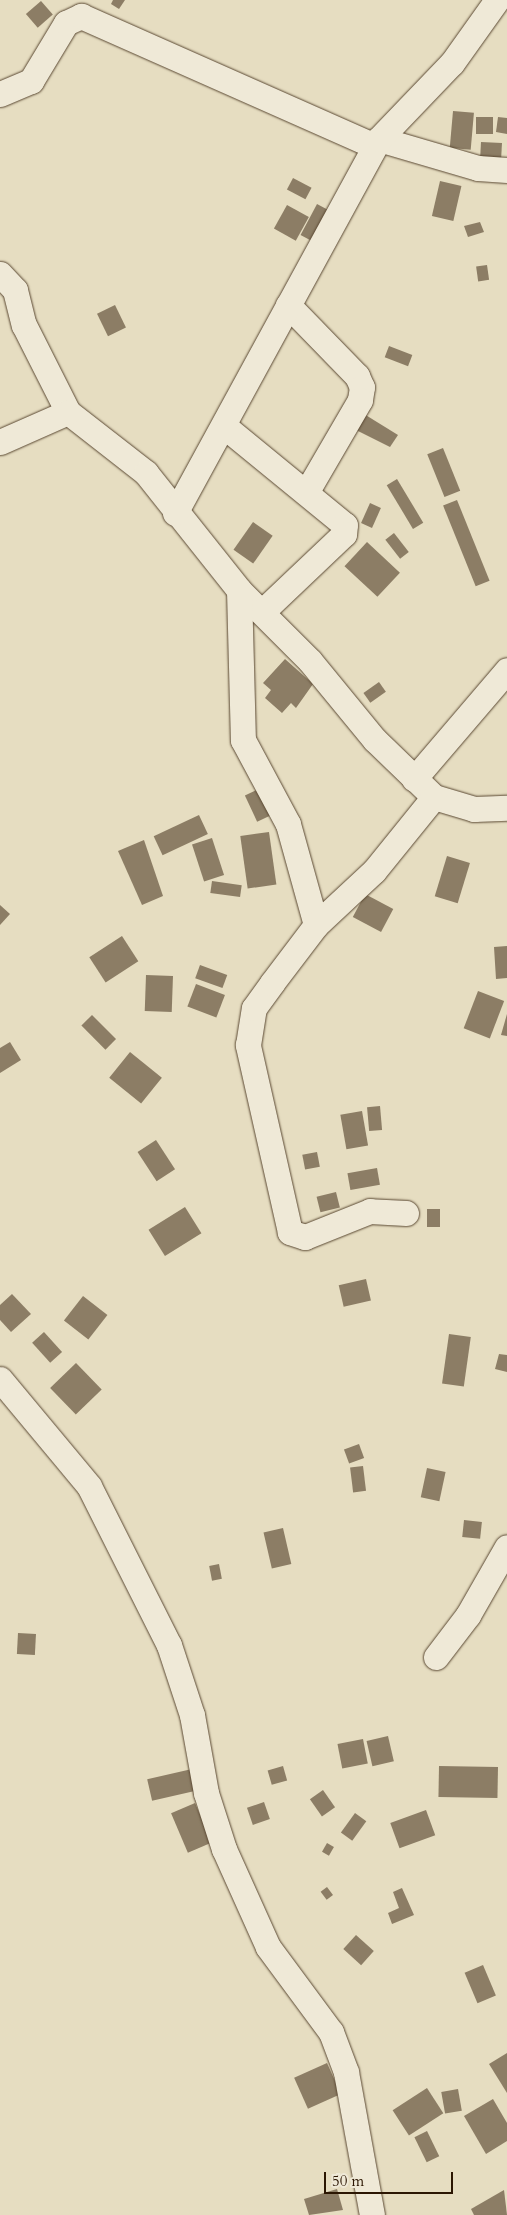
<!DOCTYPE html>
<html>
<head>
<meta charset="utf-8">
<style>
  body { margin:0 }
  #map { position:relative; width:507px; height:2215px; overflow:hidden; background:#e6ddc1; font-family:Cardo,serif }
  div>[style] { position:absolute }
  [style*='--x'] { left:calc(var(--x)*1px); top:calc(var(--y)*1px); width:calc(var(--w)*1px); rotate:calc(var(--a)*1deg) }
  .building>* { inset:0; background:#8c7d65; transform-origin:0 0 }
  .roads { filter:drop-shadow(0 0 1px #5a4832) drop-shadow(0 0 1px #5a4832) }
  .minor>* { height:25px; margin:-12.5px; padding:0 12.5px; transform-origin:12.5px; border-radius:12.5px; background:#efe9d7 }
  span { translate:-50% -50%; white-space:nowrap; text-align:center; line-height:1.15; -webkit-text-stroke:5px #efe9d7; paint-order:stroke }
  .scale { position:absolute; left:324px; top:2172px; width:129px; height:22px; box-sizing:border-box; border:2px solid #2b1602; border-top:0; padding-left:6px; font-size:15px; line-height:18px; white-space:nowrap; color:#2b1602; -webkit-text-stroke:4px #efe9d7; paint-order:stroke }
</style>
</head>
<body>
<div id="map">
  <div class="building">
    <div style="clip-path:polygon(113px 0,125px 0,119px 9px,111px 4px)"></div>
    <div style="left:41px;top:1px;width:18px;height:20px;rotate:49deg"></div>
    <div style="left:453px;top:111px;width:21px;height:37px;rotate:5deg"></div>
    <div style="left:476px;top:117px;width:17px;height:17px"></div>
    <div style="clip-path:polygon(498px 117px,507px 118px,507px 134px,496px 132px)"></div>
    <div style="left:481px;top:142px;width:21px;height:19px;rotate:3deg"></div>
    <div style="left:293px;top:178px;width:21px;height:13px;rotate:28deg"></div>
    <div style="left:440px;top:181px;width:22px;height:36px;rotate:13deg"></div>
    <div style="left:317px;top:204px;width:17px;height:35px;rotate:28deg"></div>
    <div style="left:287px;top:205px;width:25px;height:27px;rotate:29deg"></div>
    <div style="clip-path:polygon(480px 222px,484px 232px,468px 237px,464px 226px)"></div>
    <div style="left:487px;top:265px;width:15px;height:11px;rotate:82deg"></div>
    <div style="left:115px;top:305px;width:25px;height:20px;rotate:64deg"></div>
    <div style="left:389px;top:346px;width:25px;height:12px;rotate:21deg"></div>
    <div style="clip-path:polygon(364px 414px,398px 435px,390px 447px,354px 429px)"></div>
    <div style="left:443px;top:448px;width:46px;height:17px;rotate:68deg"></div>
    <div style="left:397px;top:479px;width:51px;height:12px;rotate:59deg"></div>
    <div style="left:457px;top:500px;width:87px;height:15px;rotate:68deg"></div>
    <div style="left:370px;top:503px;width:12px;height:22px;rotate:24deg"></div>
    <div style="left:253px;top:522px;width:24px;height:34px;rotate:35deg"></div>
    <div style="left:394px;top:533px;width:24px;height:11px;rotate:52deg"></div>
    <div style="left:367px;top:542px;width:45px;height:33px;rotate:43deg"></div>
    <div style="clip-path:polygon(285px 659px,313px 684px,296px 708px,291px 703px,282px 713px,265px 698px,271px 690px,263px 683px)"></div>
    <div style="left:379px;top:682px;width:12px;height:19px;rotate:55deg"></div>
    <div style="left:263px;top:787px;width:29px;height:20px;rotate:65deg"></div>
    <div style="left:199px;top:815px;width:21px;height:50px;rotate:65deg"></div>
    <div style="left:269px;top:832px;width:53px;height:29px;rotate:82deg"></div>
    <div style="left:212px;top:838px;width:39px;height:21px;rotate:72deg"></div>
    <div style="clip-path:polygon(144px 840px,163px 896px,142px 905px,118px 851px)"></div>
    <div style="left:447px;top:856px;width:24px;height:42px;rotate:17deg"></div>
    <div style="left:212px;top:881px;width:30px;height:12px;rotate:8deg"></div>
    <div style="left:365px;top:894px;width:32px;height:26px;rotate:28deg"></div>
    <div style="clip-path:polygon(0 905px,10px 914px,0 925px)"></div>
    <div style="left:122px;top:936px;width:30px;height:39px;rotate:57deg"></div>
    <div style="clip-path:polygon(507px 946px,507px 978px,496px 979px,494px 947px)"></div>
    <div style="left:200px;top:965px;width:29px;height:14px;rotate:20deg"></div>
    <div style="left:146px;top:975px;width:27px;height:36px;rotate:2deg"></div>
    <div style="left:196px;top:984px;width:31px;height:24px;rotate:21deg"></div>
    <div style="left:478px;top:991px;width:28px;height:40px;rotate:21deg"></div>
    <div style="clip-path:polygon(507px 1014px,507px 1036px,501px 1035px)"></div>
    <div style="left:92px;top:1015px;width:34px;height:15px;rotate:45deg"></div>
    <div style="clip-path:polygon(10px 1042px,21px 1060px,0 1073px,0 1048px)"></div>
    <div style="left:130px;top:1052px;width:41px;height:33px;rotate:39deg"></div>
    <div style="left:380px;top:1106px;width:24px;height:13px;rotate:85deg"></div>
    <div style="left:362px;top:1111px;width:35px;height:22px;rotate:80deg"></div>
    <div style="left:156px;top:1140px;width:35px;height:22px;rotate:57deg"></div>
    <div style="left:317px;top:1152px;width:15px;height:15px;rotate:79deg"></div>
    <div style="left:377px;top:1168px;width:17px;height:30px;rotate:80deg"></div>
    <div style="left:336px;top:1192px;width:16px;height:20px;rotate:76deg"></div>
    <div style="left:185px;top:1207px;width:31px;height:43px;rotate:58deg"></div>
    <div style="left:427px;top:1209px;width:13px;height:18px"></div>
    <div style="left:366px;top:1279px;width:22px;height:28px;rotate:77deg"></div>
    <div style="clip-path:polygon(12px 1294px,31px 1314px,11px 1332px,0 1320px,0 1305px)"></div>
    <div style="left:83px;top:1296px;width:31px;height:31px;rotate:38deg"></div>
    <div style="left:44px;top:1332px;width:27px;height:16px;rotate:48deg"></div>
    <div style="left:449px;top:1334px;width:22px;height:50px;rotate:8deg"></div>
    <div style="clip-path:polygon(499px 1354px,507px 1355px,507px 1372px,495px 1369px)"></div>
    <div style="left:76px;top:1363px;width:37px;height:36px;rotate:46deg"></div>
    <div style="left:359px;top:1444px;width:15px;height:16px;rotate:70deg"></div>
    <div style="left:363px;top:1466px;width:25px;height:13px;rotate:83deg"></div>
    <div style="left:427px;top:1468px;width:19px;height:30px;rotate:12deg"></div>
    <div style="left:464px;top:1520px;width:18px;height:17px;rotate:6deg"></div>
    <div style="left:283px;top:1528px;width:37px;height:20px;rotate:77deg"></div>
    <div style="left:219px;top:1564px;width:15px;height:10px;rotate:79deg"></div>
    <div style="left:18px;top:1633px;width:18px;height:21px;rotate:3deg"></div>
    <div style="left:388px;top:1736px;width:26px;height:22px;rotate:77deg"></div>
    <div style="left:363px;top:1739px;width:25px;height:26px;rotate:79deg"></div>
    <div style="left:283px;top:1766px;width:15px;height:16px;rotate:74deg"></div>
    <div style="left:439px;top:1766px;width:59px;height:31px;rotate:1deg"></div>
    <div style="left:192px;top:1769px;width:22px;height:46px;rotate:77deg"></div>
    <div style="left:323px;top:1790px;width:21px;height:16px;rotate:55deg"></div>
    <div style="left:264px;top:1802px;width:18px;height:18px;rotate:71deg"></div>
    <div style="left:195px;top:1803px;width:43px;height:26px;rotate:67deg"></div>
    <div style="left:426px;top:1810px;width:27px;height:38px;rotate:70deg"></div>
    <div style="left:355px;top:1813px;width:14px;height:24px;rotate:36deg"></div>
    <div style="left:327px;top:1843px;width:8px;height:10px;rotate:30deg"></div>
    <div style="left:327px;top:1887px;width:10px;height:8px;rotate:53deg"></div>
    <div style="clip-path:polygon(402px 1888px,414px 1915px,392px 1924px,388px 1913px,399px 1908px,393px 1892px)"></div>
    <div style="left:356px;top:1935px;width:24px;height:19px;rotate:42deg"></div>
    <div style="left:483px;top:1965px;width:33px;height:20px;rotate:67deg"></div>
    <div style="clip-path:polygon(507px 2053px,507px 2093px,489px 2064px)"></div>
    <div style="left:327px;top:2063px;width:34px;height:36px;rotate:66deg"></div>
    <div style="left:427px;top:2088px;width:30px;height:41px;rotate:57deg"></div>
    <div style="left:458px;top:2089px;width:22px;height:17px;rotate:80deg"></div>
    <div style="clip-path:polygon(493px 2099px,507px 2123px,507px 2141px,486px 2154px,464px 2116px)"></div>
    <div style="left:427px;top:2131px;width:28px;height:14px;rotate:64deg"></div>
    <div style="clip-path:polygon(337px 2189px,343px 2210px,309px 2215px,304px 2199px)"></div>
    <div style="clip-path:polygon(504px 2190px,507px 2215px,474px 2215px,471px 2209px)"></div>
  </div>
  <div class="roads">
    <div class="minor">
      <div style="--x:0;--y:94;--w:34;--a:-23"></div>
      <div style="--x:31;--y:81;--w:68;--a:-58.9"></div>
      <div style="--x:66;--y:23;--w:17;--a:-25"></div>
      <div style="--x:81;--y:16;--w:321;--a:23.9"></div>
      <div style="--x:379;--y:139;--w:103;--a:16.3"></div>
      <div style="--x:478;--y:168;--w:29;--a:4"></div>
      <div style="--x:0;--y:274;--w:22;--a:47"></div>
      <div style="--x:15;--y:290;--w:36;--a:76"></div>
      <div style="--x:24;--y:325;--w:97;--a:63.2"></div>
      <div style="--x:68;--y:412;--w:99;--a:38"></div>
      <div style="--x:146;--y:473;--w:149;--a:51.5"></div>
      <div style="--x:239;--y:590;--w:100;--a:45"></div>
      <div style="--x:310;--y:661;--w:102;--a:50.6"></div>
      <div style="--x:375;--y:740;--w:82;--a:44"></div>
      <div style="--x:434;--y:797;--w:42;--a:16.7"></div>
      <div style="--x:474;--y:809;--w:33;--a:-2"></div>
      <div style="--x:288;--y:305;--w:99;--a:45.8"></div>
      <div style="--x:357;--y:376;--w:12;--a:66"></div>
      <div style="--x:362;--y:387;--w:13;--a:99"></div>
      <div style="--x:360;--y:400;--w:105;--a:120.2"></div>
      <div style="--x:224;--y:426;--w:156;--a:39.3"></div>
      <div style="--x:345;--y:525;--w:9;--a:96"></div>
      <div style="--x:344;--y:534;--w:112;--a:136.5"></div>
      <div style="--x:0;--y:442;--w:74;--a:-23.8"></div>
      <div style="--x:175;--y:513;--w:426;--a:-61.4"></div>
      <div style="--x:379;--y:139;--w:105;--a:-46.2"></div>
      <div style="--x:452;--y:63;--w:77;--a:-54.5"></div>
      <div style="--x:239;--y:590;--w:150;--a:88.5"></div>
      <div style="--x:243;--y:740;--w:95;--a:61.8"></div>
      <div style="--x:288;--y:824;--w:105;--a:74.5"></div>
      <div style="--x:414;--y:779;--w:143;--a:-49.5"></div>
      <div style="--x:406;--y:1213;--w:36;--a:-177"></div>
      <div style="--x:370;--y:1211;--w:70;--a:158.2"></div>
      <div style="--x:305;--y:1237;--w:16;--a:-162"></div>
      <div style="--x:290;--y:1232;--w:192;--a:-102.7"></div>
      <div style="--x:248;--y:1045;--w:37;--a:-81"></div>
      <div style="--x:254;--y:1008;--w:31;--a:-54"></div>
      <div style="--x:272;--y:983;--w:73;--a:-52.8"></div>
      <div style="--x:316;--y:925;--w:79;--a:-43"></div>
      <div style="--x:374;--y:871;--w:95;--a:-51"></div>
      <div style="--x:0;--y:1379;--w:139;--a:50.2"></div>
      <div style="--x:89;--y:1486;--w:178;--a:63.3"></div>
      <div style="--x:169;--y:1645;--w:74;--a:71.8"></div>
      <div style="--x:192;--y:1715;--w:79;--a:79.8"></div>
      <div style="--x:206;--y:1793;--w:59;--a:72.2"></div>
      <div style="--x:224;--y:1849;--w:107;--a:65.8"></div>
      <div style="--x:268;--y:1947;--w:106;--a:53.5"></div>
      <div style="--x:331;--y:2032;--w:43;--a:69.4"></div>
      <div style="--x:346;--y:2072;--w:145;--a:79.7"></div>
      <div style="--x:436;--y:1657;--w:53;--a:-52.7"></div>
      <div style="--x:468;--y:1615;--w:78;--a:-60.2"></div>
    </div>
  </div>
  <div class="scale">50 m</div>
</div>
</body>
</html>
